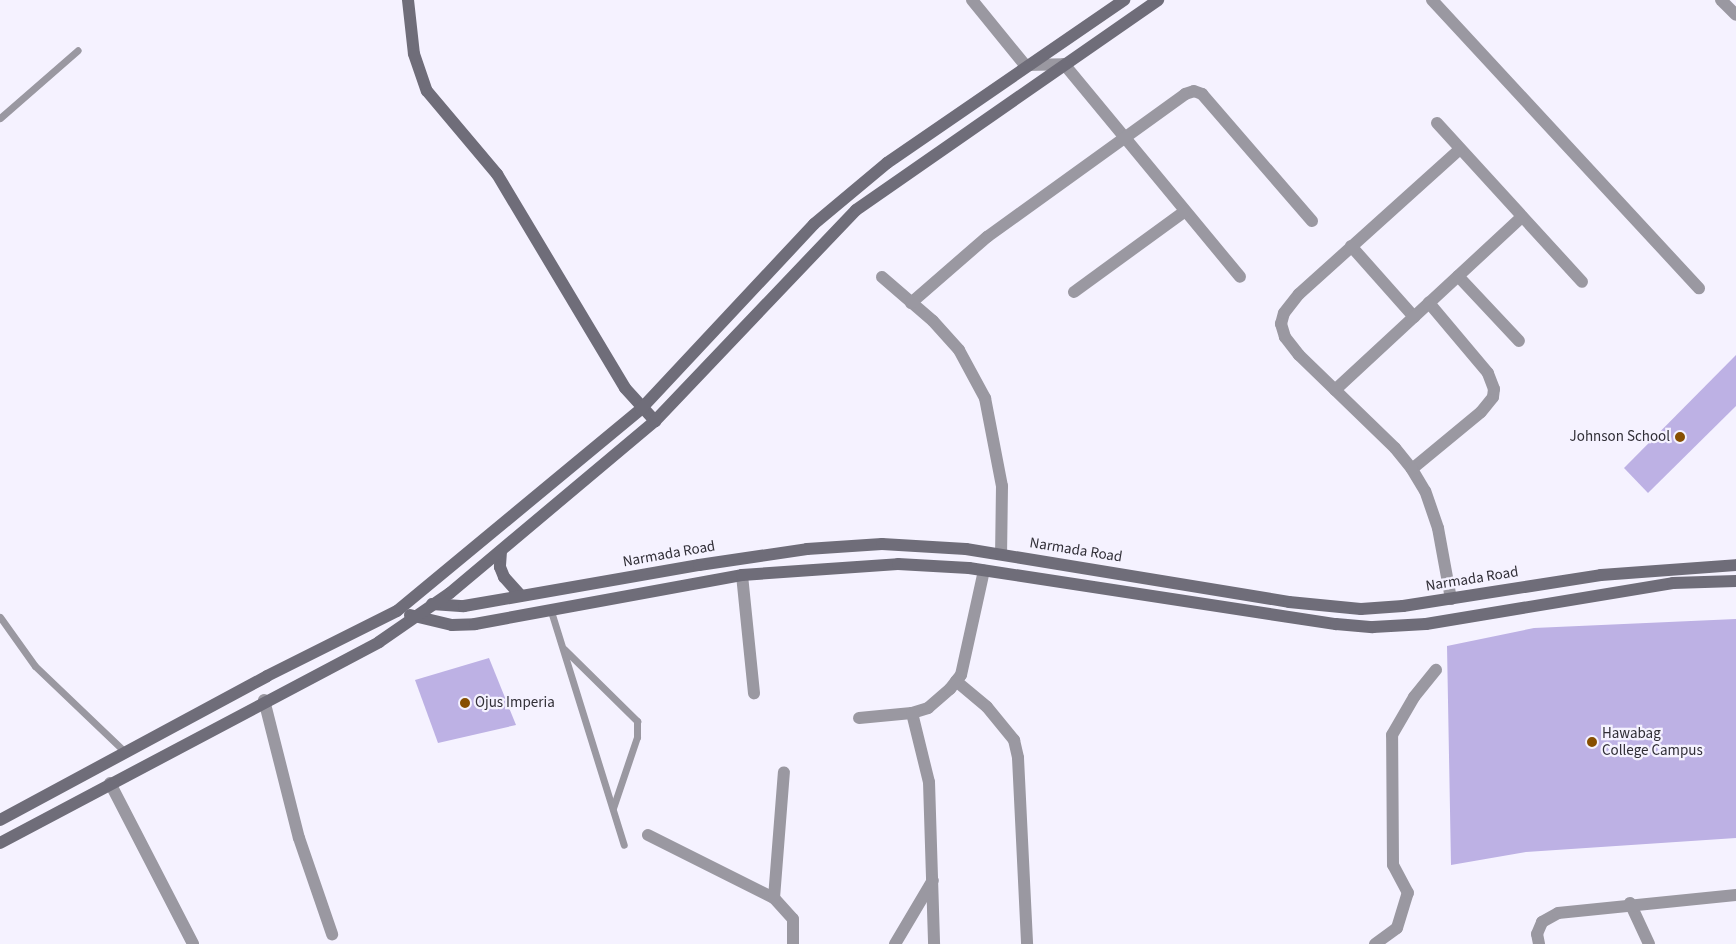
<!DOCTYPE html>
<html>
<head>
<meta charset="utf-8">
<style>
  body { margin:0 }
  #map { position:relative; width:1736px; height:944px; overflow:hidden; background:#f5f2ff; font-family:"Source Sans 3",sans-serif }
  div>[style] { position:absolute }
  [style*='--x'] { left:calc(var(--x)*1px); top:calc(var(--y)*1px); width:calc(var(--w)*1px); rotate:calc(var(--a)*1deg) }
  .building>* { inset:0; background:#bdb1e4 }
  .lane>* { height:7px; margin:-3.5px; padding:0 3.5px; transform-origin:3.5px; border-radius:3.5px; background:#9a98a1 }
  .street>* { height:12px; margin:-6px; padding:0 6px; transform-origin:6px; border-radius:6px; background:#9a98a1 }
  .secondary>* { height:12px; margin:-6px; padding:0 6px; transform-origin:6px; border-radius:6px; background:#6f6d79 }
  .dots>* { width:14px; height:14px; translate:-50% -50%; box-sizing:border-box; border:2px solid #f5f2ff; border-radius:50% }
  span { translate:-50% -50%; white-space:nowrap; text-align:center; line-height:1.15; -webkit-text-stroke:4.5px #f5f2ff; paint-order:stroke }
  .poi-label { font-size:15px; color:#302e36 }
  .right { translate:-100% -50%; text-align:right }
  .left { translate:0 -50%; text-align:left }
  .street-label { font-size:15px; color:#302e36 }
</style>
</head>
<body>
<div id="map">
  <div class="building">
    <div style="clip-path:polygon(1736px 355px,1736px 406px,1648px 493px,1624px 468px)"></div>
    <div style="clip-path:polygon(1736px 619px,1736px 838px,1526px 852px,1451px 865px,1447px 646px,1534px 628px)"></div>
    <div style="clip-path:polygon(489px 658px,516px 725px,438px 743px,415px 680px)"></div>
  </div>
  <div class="lane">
    <div style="--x:0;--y:118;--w:103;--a:-41.1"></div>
    <div style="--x:550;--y:608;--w:248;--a:72.7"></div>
    <div style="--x:0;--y:617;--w:60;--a:54.5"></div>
    <div style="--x:35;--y:666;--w:126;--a:43.7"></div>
    <div style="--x:564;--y:649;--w:103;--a:44.6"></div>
    <div style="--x:637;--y:721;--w:16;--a:90"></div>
    <div style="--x:637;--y:737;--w:75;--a:108.7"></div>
  </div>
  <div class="street">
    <div style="--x:972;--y:0;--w:84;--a:50.8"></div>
    <div style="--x:1025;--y:65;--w:39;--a:-1"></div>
    <div style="--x:1064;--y:64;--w:276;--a:50.4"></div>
    <div style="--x:1432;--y:0;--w:393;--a:47.2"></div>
    <div style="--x:1721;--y:0;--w:21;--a:45"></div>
    <div style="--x:1437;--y:123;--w:215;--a:47.6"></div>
    <div style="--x:1351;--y:246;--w:95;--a:48.4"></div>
    <div style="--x:1458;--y:276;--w:89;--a:46.8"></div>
    <div style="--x:882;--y:277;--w:67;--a:40.8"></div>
    <div style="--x:933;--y:321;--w:39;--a:48"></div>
    <div style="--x:959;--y:350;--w:55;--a:61.6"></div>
    <div style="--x:985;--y:398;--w:90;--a:79.1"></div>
    <div style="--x:1002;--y:486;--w:68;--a:90.8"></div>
    <div style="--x:1074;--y:292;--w:137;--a:-36.1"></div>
    <div style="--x:911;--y:303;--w:101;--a:-41"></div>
    <div style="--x:987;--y:237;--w:244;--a:-35.8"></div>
    <div style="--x:1185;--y:94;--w:9;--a:-18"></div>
    <div style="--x:1194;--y:91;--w:9;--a:21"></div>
    <div style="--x:1202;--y:94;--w:168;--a:49.1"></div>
    <div style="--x:1335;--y:390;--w:255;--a:-42.8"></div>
    <div style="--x:1412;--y:469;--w:89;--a:-39.6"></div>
    <div style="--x:1481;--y:412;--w:19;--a:-51"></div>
    <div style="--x:1493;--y:397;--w:8;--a:-83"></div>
    <div style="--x:1494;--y:389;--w:17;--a:-111"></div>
    <div style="--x:1488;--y:373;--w:92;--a:-130.1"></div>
    <div style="--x:742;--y:575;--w:119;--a:84.2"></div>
    <div style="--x:1451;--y:599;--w:72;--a:-100.4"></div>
    <div style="--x:1438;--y:528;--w:39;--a:-109"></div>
    <div style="--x:1425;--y:491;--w:26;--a:-121"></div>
    <div style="--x:1412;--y:469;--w:27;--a:-129"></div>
    <div style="--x:1395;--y:448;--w:134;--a:-135.9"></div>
    <div style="--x:1299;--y:355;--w:23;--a:-128"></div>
    <div style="--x:1285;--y:337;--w:14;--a:-107"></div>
    <div style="--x:1281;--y:324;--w:11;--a:-75"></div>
    <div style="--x:1284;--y:313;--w:24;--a:-52"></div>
    <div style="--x:1299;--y:294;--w:215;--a:-42"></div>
    <div style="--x:956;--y:681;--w:40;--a:40"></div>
    <div style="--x:987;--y:707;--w:43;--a:50.7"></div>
    <div style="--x:1014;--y:740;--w:18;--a:77"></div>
    <div style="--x:1018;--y:758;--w:186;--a:87.2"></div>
    <div style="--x:264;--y:700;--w:142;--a:75.8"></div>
    <div style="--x:299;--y:838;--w:102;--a:71"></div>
    <div style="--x:912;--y:713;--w:71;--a:76.2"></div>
    <div style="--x:929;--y:782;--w:162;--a:88.2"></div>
    <div style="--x:859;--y:718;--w:53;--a:-5.4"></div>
    <div style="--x:912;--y:713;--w:17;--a:-17"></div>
    <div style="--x:928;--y:708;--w:29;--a:-41"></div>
    <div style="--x:950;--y:689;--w:18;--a:-52"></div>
    <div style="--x:961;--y:675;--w:107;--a:-77.6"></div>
    <div style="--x:110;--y:783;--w:181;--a:62.7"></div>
    <div style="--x:648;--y:835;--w:141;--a:26.6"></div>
    <div style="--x:774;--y:898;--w:28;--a:48"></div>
    <div style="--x:793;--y:919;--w:25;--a:90"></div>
    <div style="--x:774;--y:898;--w:126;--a:-85.5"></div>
    <div style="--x:1630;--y:903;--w:45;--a:65.1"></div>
    <div style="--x:895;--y:944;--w:74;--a:-59.3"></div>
    <div style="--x:1375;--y:944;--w:27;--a:-36"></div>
    <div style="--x:1397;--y:928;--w:37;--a:-73"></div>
    <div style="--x:1408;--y:893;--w:32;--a:-118"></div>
    <div style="--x:1393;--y:865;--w:130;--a:-90.4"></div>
    <div style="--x:1392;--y:735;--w:44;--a:-59.9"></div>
    <div style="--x:1414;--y:697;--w:35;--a:-51"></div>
    <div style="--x:1539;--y:944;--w:10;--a:-101"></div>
    <div style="--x:1537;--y:934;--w:13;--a:-67"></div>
    <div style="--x:1542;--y:922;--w:18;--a:-29"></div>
    <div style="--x:1558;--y:913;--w:179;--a:-5.8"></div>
  </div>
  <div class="secondary">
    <div style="--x:408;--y:0;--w:54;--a:83.7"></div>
    <div style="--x:414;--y:54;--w:39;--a:71"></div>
    <div style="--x:427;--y:91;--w:109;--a:49.9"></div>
    <div style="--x:497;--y:174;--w:249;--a:59.1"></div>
    <div style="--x:625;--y:388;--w:45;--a:47.7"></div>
    <div style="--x:501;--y:551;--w:16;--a:94"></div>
    <div style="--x:500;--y:567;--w:11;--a:68"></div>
    <div style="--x:504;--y:577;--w:25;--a:48"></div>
    <div style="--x:432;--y:604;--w:32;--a:4"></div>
    <div style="--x:464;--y:606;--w:239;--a:-9.9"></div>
    <div style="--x:699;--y:565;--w:109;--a:-8.4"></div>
    <div style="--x:807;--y:549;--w:75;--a:-3.8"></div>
    <div style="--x:882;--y:544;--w:84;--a:3.4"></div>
    <div style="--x:966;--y:549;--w:327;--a:9.3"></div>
    <div style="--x:1289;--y:602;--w:72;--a:5.6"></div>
    <div style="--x:1361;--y:609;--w:42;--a:-4.1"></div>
    <div style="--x:1403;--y:606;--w:200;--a:-8.9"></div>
    <div style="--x:1601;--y:575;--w:135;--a:-4.2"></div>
    <div style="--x:410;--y:615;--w:43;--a:13.4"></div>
    <div style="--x:452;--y:625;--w:23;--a:-2"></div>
    <div style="--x:475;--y:624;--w:271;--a:-10.4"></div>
    <div style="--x:742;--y:575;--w:156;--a:-4"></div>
    <div style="--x:898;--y:564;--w:71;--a:3.2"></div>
    <div style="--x:969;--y:568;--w:371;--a:8.7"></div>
    <div style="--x:1336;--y:624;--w:37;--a:5"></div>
    <div style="--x:1373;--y:627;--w:53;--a:-3.2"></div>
    <div style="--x:1426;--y:624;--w:250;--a:-9.4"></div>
    <div style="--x:1673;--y:583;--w:63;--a:-1.8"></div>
    <div style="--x:0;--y:820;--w:303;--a:-28.3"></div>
    <div style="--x:267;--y:676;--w:145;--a:-26.6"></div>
    <div style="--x:397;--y:611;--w:317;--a:-39.6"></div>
    <div style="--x:641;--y:409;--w:253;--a:-46.9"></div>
    <div style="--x:814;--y:224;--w:95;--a:-39.9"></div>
    <div style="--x:887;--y:163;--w:288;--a:-34.5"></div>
    <div style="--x:0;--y:843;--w:429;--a:-27.9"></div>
    <div style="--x:379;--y:642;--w:86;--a:-34.6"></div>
    <div style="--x:450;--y:593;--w:268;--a:-40"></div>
    <div style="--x:655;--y:421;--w:291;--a:-46.4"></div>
    <div style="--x:856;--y:210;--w:368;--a:-34.8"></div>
  </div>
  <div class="dots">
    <div style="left:1680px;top:437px;background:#874f01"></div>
    <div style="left:465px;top:703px;background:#874f01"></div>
    <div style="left:1592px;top:742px;background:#874f01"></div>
  </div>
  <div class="poi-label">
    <span class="right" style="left:1670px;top:437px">Johnson School</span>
    <span class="left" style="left:475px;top:703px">Ojus Imperia</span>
    <span class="left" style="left:1602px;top:742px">Hawabag<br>College Campus</span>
  </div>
  <div class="street-label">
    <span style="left:1076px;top:550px;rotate:9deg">Narmada Road</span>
    <span style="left:669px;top:554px;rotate:-10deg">Narmada Road</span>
    <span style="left:1472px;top:579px;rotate:-9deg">Narmada Road</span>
  </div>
</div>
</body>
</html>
